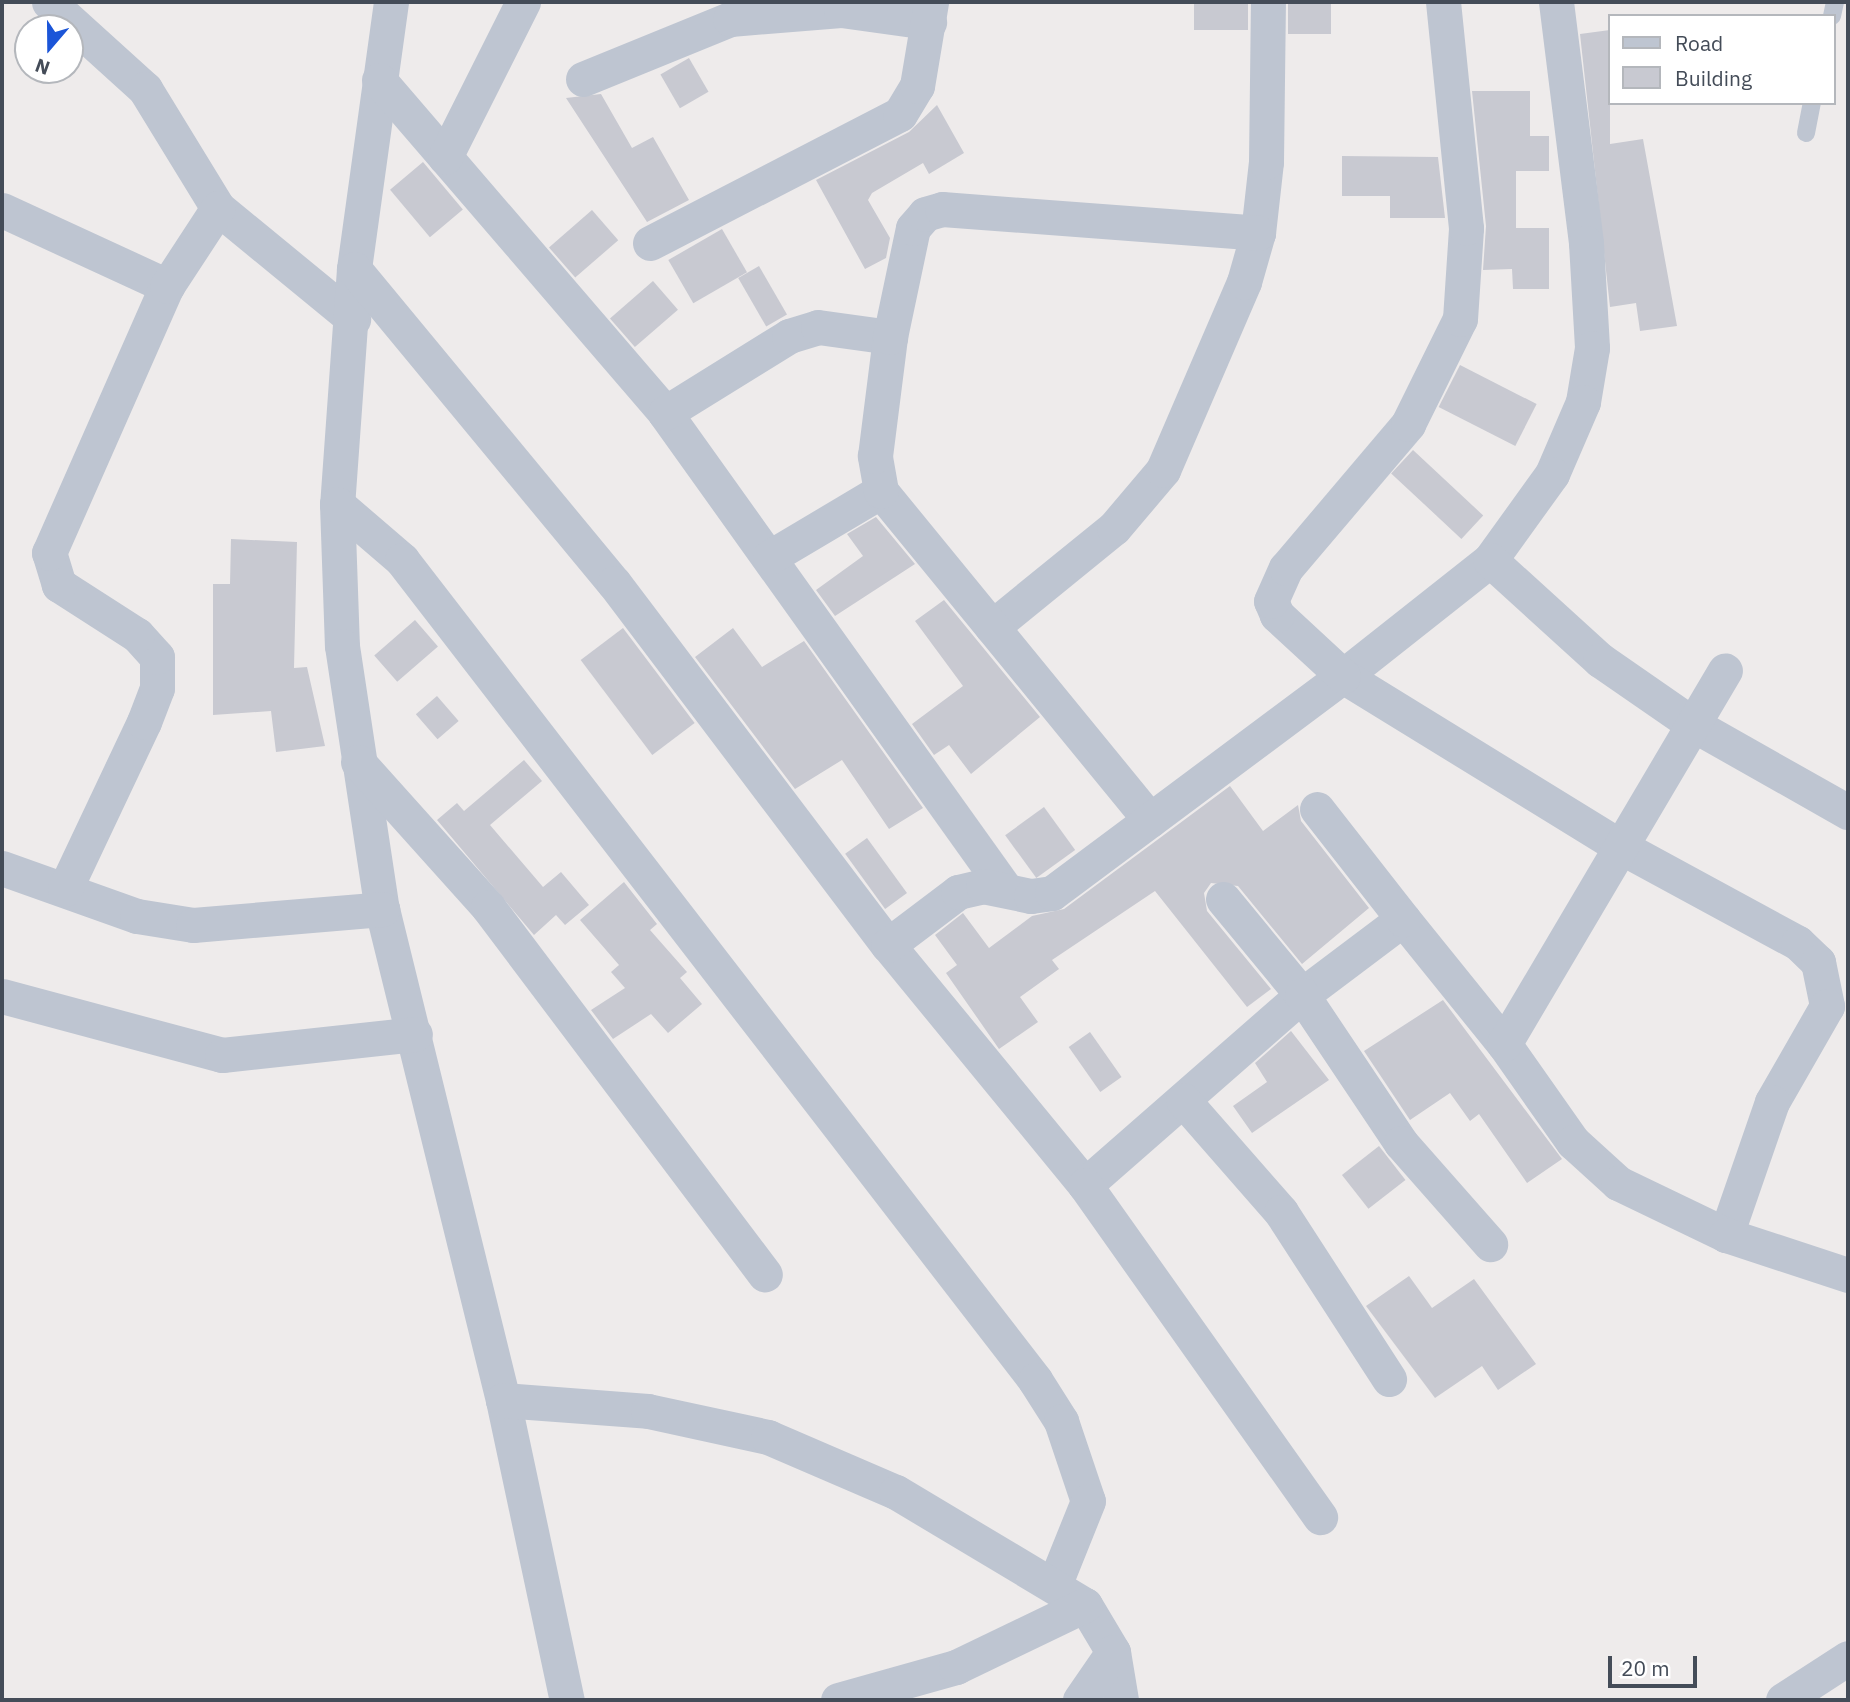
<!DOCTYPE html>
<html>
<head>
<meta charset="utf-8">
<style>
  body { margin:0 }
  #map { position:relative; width:1850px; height:1702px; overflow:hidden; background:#eeebeb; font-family:"IBM Plex Sans",sans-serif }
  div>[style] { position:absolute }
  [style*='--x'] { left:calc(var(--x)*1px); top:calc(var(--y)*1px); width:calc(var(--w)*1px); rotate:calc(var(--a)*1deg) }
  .building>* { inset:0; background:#c8c9d1; transform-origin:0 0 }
  .lane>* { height:18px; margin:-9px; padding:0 9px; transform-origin:9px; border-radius:9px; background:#bec5d1 }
  .street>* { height:35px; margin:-17.5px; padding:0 17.5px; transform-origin:17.5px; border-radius:17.5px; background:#bec5d1 }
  span { translate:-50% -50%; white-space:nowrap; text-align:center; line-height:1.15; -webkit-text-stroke:5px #fff; paint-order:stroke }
  .frame { position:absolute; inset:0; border:4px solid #444c58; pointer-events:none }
  .legend { position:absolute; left:1608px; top:14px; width:228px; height:91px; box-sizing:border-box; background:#fff; border:2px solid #b4b7bc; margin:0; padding:9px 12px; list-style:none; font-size:21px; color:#444c58 }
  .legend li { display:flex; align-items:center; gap:14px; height:35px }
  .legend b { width:35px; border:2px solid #b4b7bc }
  .north { position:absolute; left:14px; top:14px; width:70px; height:70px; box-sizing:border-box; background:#fff; border:2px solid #b4b7bc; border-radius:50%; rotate:200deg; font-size:19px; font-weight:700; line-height:28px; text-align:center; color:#444c58 }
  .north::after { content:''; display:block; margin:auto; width:24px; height:32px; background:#1b55d8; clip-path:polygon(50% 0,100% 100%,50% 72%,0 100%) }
  .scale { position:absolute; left:1608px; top:1656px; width:89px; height:32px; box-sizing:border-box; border:4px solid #444c58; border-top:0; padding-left:9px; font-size:21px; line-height:24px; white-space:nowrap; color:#444c58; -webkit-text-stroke:5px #fff; paint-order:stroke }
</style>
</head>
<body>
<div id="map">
  <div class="building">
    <div style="left:1194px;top:2px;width:54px;height:28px"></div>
    <div style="left:1288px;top:2px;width:43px;height:32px"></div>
    <div style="clip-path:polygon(1610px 30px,1610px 144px,1643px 139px,1677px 326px,1640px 331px,1636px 303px,1610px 307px,1580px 34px)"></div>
    <div style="left:689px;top:58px;width:39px;height:33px;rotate:60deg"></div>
    <div style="clip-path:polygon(1472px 91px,1530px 91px,1530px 136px,1549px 136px,1549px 171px,1516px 171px,1516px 228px,1549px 228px,1549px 289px,1513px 289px,1512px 269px,1483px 270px,1486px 226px)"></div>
    <div style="clip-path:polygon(601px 94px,632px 148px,653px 137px,689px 200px,647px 222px,566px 98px)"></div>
    <div style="clip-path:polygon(937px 105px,964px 153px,929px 174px,923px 163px,872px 193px,868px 200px,890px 238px,886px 258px,865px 269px,816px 180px,909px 132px)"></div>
    <div style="clip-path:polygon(1342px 156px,1438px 157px,1445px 218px,1390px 218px,1390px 196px,1342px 196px)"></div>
    <div style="left:423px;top:162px;width:62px;height:43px;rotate:50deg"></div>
    <div style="left:592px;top:210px;width:40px;height:57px;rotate:49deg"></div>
    <div style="left:722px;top:229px;width:50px;height:62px;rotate:60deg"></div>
    <div style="left:759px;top:266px;width:56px;height:24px;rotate:60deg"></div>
    <div style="left:653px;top:281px;width:38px;height:57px;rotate:49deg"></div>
    <div style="left:1460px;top:365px;width:86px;height:47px;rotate:27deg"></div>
    <div style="left:1413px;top:450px;width:96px;height:32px;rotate:43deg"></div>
    <div style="clip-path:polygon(876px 517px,915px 564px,835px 616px,816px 590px,863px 556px,847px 534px)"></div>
    <div style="clip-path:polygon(231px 539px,297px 542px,294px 668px,307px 667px,325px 746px,276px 752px,271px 711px,213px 715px,213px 584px,230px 584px)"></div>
    <div style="clip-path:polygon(944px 600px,1040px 717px,971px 774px,949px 745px,934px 755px,912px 724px,963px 686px,915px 621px)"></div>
    <div style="left:415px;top:620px;width:35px;height:54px;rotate:49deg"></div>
    <div style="left:623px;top:628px;width:119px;height:53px;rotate:53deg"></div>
    <div style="clip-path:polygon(733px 628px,762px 667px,804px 641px,923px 808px,889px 829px,842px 760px,795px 789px,695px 657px)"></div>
    <div style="left:437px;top:696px;width:33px;height:28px;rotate:49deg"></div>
    <div style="clip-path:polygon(524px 760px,542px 781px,490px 825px,543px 887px,561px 872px,589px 905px,565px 925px,556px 915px,534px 935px,437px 820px,457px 803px,464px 811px)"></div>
    <div style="clip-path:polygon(1230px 786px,1263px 831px,1298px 805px,1301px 821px,1369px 908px,1302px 964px,1238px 886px,1211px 883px,1204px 893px,1207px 911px,1271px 989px,1247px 1007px,1155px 891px,1052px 960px,1059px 969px,1020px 997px,1038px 1022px,999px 1049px,946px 973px,957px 965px,935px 935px,963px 913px,989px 948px,1032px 916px,1064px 909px)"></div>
    <div style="left:1044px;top:807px;width:53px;height:48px;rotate:54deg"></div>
    <div style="left:867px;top:838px;width:68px;height:27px;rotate:54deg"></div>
    <div style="clip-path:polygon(624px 882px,657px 924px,650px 930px,687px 972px,680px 978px,702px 1004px,668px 1033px,651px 1014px,613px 1039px,591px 1010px,625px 988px,611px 972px,619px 965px,580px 920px)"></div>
    <div style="clip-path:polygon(1443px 1000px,1562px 1159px,1527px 1183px,1479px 1114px,1470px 1121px,1450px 1093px,1410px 1120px,1364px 1051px)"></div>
    <div style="clip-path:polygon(1291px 1031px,1329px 1080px,1252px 1133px,1233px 1106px,1267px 1082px,1255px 1063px)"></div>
    <div style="left:1090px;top:1032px;width:55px;height:26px;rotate:55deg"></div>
    <div style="left:1379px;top:1146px;width:43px;height:47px;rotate:52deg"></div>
    <div style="clip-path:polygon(1409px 1276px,1432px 1308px,1474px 1279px,1536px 1364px,1498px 1390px,1482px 1366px,1435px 1398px,1366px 1306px)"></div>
  </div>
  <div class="lane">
    <div style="--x:1832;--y:16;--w:14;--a:-78"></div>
    <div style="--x:1806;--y:133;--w:31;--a:-79"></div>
  </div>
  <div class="street">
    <div style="--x:49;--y:2;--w:130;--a:42.2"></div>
    <div style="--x:145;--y:89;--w:140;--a:58.5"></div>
    <div style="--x:218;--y:208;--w:175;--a:39.4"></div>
    <div style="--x:391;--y:2;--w:270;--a:97.9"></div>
    <div style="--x:354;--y:269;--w:236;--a:94.1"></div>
    <div style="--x:337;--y:504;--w:142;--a:88"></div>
    <div style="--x:342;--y:646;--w:266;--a:81.4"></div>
    <div style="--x:382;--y:909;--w:506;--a:76.16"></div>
    <div style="--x:503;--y:1400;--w:307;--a:78"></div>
    <div style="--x:1556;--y:2;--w:243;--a:82.9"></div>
    <div style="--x:1586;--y:243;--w:105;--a:86.7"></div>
    <div style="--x:1592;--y:348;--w:55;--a:99.5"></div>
    <div style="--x:1583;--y:402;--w:78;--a:113.3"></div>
    <div style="--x:1552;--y:474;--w:106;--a:125.8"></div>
    <div style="--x:1490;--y:560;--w:187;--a:141.7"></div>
    <div style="--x:1343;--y:676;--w:329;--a:31.6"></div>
    <div style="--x:1623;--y:848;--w:199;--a:28.5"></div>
    <div style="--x:1798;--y:943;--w:28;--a:44"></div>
    <div style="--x:1818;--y:962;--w:45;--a:78.4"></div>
    <div style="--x:1827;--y:1006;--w:111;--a:119.8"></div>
    <div style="--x:1772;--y:1102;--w:141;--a:109.1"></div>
    <div style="--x:583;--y:79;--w:159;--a:-22.2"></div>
    <div style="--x:730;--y:19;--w:111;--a:-4.6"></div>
    <div style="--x:841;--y:10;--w:89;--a:7.8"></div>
    <div style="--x:379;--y:80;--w:439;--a:49.3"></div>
    <div style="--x:665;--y:413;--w:586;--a:54.44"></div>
    <div style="--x:445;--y:157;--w:174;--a:-63.3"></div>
    <div style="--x:2;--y:210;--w:182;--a:24.7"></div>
    <div style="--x:650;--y:243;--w:281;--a:-27.3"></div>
    <div style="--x:900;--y:114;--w:33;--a:-59"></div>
    <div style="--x:917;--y:86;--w:85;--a:-80.5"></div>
    <div style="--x:354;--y:269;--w:408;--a:50.4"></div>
    <div style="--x:614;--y:583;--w:454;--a:52.9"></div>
    <div style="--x:888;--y:945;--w:310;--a:50.6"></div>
    <div style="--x:1085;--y:1185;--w:288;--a:-41.2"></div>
    <div style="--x:1302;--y:995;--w:126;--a:-37"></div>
    <div style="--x:1403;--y:919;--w:161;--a:51.1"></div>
    <div style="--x:1504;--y:1044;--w:120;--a:54.9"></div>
    <div style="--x:1573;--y:1142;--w:61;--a:42.3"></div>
    <div style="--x:1618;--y:1183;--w:120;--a:25.7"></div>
    <div style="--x:1726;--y:1235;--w:128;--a:18.2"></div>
    <div style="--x:665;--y:413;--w:146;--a:-31.8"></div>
    <div style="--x:789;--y:336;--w:30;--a:-17"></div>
    <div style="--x:818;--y:327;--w:73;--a:7.9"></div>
    <div style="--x:337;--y:504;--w:86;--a:40.7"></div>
    <div style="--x:402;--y:560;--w:1036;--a:52.33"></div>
    <div style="--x:1035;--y:1380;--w:49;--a:57.6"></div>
    <div style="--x:1061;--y:1421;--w:84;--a:71.4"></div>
    <div style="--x:1088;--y:1501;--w:88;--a:111.9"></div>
    <div style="--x:770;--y:557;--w:129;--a:-30.7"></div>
    <div style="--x:1490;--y:560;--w:149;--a:42.3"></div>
    <div style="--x:1600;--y:660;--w:114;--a:34.7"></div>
    <div style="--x:1694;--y:725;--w:177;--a:29.5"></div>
    <div style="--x:992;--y:627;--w:157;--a:-39.1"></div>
    <div style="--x:1114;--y:528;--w:76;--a:-49.8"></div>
    <div style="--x:1163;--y:470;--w:205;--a:-66.7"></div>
    <div style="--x:1244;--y:282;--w:51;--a:-74.1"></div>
    <div style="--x:1258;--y:233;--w:71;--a:-83.6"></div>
    <div style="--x:1266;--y:162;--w:160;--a:-89.3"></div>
    <div style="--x:358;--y:762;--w:195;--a:48.1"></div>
    <div style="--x:488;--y:907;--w:460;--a:53"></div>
    <div style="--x:1317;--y:809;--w:140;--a:52"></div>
    <div style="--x:1150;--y:820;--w:425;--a:-129.3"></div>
    <div style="--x:881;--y:491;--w:36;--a:-100"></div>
    <div style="--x:875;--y:456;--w:120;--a:-82.8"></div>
    <div style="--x:890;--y:337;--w:111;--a:-78.1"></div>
    <div style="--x:913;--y:228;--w:18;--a:-49"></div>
    <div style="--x:925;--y:214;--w:18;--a:-16"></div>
    <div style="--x:942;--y:209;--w:317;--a:4.3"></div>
    <div style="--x:2;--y:868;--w:143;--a:19.6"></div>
    <div style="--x:137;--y:916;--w:57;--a:9.1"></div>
    <div style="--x:193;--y:925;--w:190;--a:-4.8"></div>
    <div style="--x:65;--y:889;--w:185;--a:-64.7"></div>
    <div style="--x:144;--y:722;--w:36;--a:-69"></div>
    <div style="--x:157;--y:688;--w:31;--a:-90"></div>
    <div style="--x:157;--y:657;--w:30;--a:-132"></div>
    <div style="--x:137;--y:635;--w:93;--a:-147.3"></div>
    <div style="--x:59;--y:585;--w:34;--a:-107"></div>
    <div style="--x:49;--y:553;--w:292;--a:-66.2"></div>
    <div style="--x:167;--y:286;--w:93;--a:-56.8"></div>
    <div style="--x:1223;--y:899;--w:124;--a:50.5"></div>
    <div style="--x:1302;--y:995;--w:178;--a:56.2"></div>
    <div style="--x:1401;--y:1143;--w:135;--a:48.6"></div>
    <div style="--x:888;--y:945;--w:88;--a:-37.1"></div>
    <div style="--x:958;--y:892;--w:26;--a:-13"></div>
    <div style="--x:983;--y:886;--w:49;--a:11.8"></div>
    <div style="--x:1031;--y:896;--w:21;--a:-8"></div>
    <div style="--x:1052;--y:893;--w:363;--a:-36.7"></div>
    <div style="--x:1343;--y:676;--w:90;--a:-137.3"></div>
    <div style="--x:1277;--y:615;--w:15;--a:-113"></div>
    <div style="--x:1271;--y:601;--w:36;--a:-66"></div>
    <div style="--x:1286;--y:568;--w:189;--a:-49.7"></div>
    <div style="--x:1408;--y:424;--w:117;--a:-63.7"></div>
    <div style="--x:1460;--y:319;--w:91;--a:-86.2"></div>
    <div style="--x:1466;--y:228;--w:227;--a:-95.8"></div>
    <div style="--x:2;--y:996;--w:228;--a:15"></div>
    <div style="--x:222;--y:1055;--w:194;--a:-6.2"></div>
    <div style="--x:1504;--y:1044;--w:434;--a:-59.4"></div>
    <div style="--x:1183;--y:1100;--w:149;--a:48.8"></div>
    <div style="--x:1281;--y:1212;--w:199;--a:57.1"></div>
    <div style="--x:1085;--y:1185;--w:407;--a:54.7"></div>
    <div style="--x:503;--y:1400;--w:145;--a:4.3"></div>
    <div style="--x:648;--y:1411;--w:123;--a:12.2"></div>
    <div style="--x:768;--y:1437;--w:139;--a:23.3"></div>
    <div style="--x:896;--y:1492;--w:220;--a:30.9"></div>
    <div style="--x:1085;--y:1605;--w:55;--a:59.2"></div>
    <div style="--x:1113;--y:1652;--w:49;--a:80.5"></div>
    <div style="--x:838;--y:1700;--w:123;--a:-15.6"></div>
    <div style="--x:956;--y:1667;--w:143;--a:-25.7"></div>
    <div style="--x:1080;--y:1700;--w:58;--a:-55.5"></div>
    <div style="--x:1783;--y:1700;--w:77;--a:-32.9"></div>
  </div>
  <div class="frame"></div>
  <ul class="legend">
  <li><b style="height:9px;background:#bec5d1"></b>Road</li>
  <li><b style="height:19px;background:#c8c9d1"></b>Building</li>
  </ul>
  <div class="north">N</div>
  <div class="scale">20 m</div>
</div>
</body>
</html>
